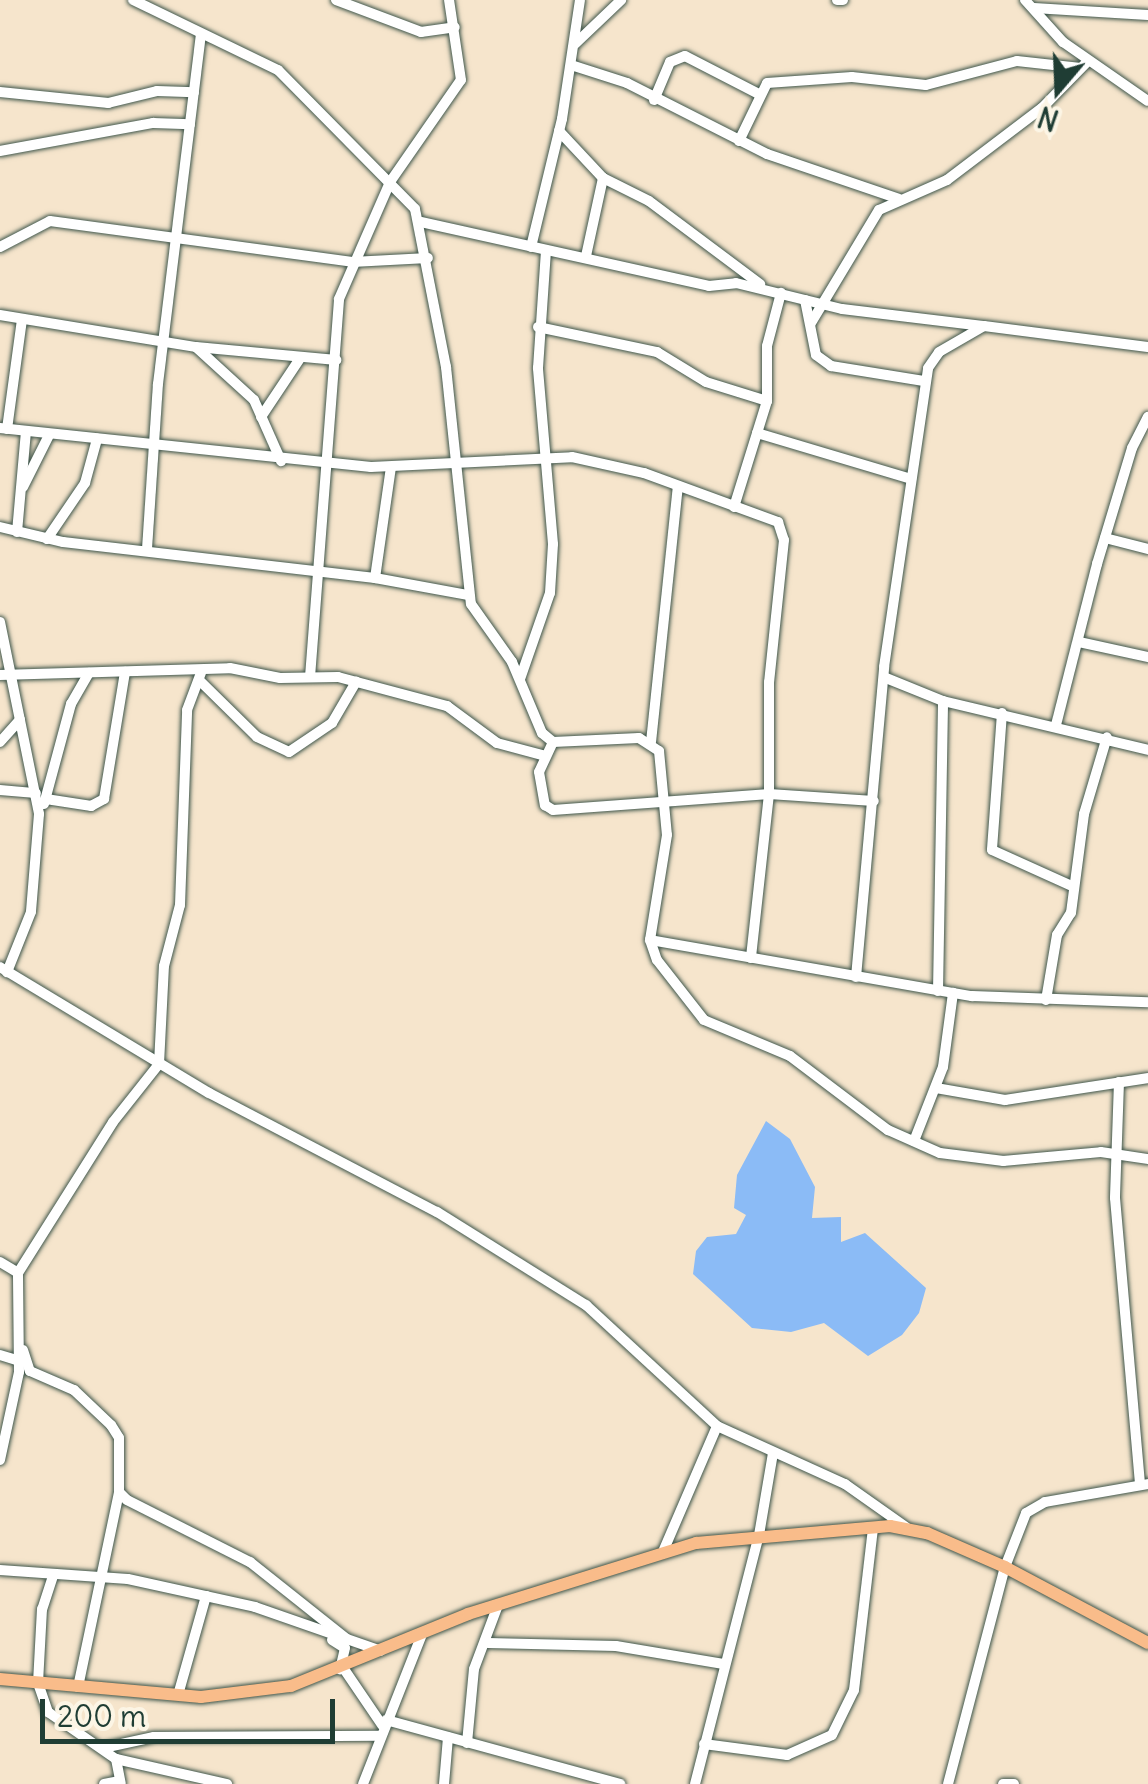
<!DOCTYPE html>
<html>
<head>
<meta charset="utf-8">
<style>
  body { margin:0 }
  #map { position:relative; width:1148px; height:1784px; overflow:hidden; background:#f6e5cc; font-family:Delius,sans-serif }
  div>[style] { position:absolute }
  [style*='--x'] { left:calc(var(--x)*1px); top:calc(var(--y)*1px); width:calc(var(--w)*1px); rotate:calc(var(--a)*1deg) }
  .water>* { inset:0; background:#8bbbf6 }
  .roads { filter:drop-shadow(0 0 2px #3f564b) drop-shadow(0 0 2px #3f564b) }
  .minor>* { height:10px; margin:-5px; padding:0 5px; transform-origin:5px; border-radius:5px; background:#fff }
  .major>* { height:12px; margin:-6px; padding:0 6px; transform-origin:6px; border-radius:6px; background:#f9bc8a }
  span { translate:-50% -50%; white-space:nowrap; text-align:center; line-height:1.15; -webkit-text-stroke:10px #fcf5e5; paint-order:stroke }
  .north { position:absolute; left:1008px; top:40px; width:100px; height:100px; -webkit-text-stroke:8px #fcf5e5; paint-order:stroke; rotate:199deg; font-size:28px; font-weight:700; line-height:40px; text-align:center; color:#1f3d34 }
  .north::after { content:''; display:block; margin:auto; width:35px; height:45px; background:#1f3d34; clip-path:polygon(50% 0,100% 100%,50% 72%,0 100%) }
  .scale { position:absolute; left:40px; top:1699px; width:295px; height:45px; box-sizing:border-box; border:5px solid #1f3d34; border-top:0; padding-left:12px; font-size:30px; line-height:35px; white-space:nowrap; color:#1f3d34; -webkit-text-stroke:8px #fcf5e5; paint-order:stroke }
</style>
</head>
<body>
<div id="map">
  <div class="water">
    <div style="clip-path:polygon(766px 1121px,790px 1139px,815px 1187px,812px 1218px,841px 1217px,841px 1242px,865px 1233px,926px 1288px,919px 1313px,902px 1335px,868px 1356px,824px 1323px,791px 1332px,752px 1328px,693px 1274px,696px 1251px,707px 1237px,736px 1234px,746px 1215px,734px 1208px,737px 1175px)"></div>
  </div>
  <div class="roads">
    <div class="minor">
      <div style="--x:133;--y:0;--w:161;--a:25.8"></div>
      <div style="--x:278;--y:70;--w:195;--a:45.4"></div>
      <div style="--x:415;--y:209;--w:161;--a:78.9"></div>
      <div style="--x:446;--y:367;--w:238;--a:84"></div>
      <div style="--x:471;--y:604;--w:71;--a:54.7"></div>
      <div style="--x:512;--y:662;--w:77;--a:67.1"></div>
      <div style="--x:542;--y:733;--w:14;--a:39"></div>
      <div style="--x:553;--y:742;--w:86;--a:-2.7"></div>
      <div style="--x:639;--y:738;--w:24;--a:33"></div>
      <div style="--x:659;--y:751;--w:84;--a:84.6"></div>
      <div style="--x:667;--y:835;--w:106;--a:99.2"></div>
      <div style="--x:650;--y:940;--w:21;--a:71"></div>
      <div style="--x:657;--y:960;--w:76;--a:51.9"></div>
      <div style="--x:704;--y:1020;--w:93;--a:22.7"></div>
      <div style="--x:790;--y:1056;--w:123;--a:37.1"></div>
      <div style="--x:888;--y:1130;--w:57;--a:23.9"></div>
      <div style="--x:940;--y:1153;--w:64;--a:7.2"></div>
      <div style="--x:1003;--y:1161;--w:98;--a:-5.2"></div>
      <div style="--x:1101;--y:1152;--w:48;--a:8.5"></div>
      <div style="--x:336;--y:0;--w:91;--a:20.6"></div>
      <div style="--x:421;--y:32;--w:34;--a:-8"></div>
      <div style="--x:837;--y:0;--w:6;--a:0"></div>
      <div style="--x:1025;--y:0;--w:57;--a:47.9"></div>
      <div style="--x:1063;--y:42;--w:103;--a:34.8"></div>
      <div style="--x:1034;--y:8;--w:114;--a:3.5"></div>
      <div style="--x:575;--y:44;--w:64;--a:-43.7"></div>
      <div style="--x:571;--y:65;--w:59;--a:17.8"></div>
      <div style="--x:627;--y:83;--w:157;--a:26.9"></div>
      <div style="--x:767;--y:154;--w:139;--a:18.8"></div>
      <div style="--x:0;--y:92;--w:109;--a:5.8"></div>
      <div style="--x:108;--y:103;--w:50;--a:-13.8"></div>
      <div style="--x:157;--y:91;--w:37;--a:2"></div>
      <div style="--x:654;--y:100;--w:41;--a:-67.2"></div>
      <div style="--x:670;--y:62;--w:16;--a:-22"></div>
      <div style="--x:685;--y:56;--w:83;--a:27.2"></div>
      <div style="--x:559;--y:131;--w:64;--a:46.9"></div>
      <div style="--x:603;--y:178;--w:51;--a:26.6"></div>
      <div style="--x:649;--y:201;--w:139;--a:36.8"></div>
      <div style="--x:739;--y:141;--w:64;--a:-64.2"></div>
      <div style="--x:767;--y:83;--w:85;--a:-4"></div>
      <div style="--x:852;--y:77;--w:74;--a:6.2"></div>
      <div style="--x:926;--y:85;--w:94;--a:-14.8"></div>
      <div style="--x:1017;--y:61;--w:64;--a:6.2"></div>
      <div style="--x:0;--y:151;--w:156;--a:-10.4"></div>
      <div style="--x:153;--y:123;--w:37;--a:2"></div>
      <div style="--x:421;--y:222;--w:295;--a:12.5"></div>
      <div style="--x:709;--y:286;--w:27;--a:-6"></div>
      <div style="--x:736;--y:283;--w:109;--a:13.8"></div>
      <div style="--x:842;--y:309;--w:142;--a:6.9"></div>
      <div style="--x:0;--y:247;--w:56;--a:-27.5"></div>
      <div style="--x:50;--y:221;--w:305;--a:7.7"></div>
      <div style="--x:352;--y:262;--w:76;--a:-3"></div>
      <div style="--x:531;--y:247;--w:132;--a:-76.4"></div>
      <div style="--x:562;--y:119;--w:120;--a:-81.4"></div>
      <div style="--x:586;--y:256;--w:80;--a:-77.7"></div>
      <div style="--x:805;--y:300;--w:56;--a:78.7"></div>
      <div style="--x:816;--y:355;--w:19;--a:36"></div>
      <div style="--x:831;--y:366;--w:94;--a:9.2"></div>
      <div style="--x:0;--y:315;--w:199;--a:9.3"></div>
      <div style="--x:196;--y:347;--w:141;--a:5.3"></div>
      <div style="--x:811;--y:323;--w:132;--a:-59"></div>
      <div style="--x:879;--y:210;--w:74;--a:-23.8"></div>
      <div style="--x:947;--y:180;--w:119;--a:-37.2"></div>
      <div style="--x:1042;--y:108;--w:64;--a:-45.6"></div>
      <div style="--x:538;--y:327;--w:122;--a:11.9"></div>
      <div style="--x:657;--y:352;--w:57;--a:31.5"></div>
      <div style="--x:706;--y:382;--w:64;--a:17.3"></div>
      <div style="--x:197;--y:348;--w:77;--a:42.4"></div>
      <div style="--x:254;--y:400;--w:67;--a:66.1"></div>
      <div style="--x:261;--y:417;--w:72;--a:-56.3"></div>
      <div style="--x:0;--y:428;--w:373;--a:6"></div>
      <div style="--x:371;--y:467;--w:201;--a:-2.8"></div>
      <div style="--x:572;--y:457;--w:74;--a:12.5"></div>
      <div style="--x:644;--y:473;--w:143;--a:20.1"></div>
      <div style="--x:778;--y:522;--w:19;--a:72"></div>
      <div style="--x:784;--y:540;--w:143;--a:96"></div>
      <div style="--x:769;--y:682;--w:112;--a:90"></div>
      <div style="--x:769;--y:794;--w:165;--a:96.3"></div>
      <div style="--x:7;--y:429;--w:111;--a:-82.2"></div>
      <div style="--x:757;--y:433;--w:161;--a:16.6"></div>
      <div style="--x:23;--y:487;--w:58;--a:-63.4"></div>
      <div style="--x:734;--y:507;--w:111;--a:-72.7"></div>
      <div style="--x:767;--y:401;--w:55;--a:-90"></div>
      <div style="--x:767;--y:346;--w:55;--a:-75.2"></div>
      <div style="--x:0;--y:527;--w:65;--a:13.4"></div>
      <div style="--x:63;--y:542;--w:314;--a:6.6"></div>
      <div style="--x:375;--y:578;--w:95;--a:10.4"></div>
      <div style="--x:17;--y:532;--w:100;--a:-84.9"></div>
      <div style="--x:1105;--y:538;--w:44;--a:14.3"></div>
      <div style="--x:47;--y:539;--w:68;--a:-55.8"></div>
      <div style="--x:85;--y:483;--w:46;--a:-74.7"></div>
      <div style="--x:147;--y:549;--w:165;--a:-86.2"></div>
      <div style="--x:158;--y:384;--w:351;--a:-83"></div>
      <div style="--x:375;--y:578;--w:112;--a:-81.8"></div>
      <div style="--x:0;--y:622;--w:196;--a:78.5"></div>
      <div style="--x:39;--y:814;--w:98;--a:94.7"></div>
      <div style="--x:31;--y:912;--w:65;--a:111.8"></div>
      <div style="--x:1079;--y:642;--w:71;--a:12.3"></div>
      <div style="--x:0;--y:675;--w:230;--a:-1.7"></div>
      <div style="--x:230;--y:668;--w:51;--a:11.3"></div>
      <div style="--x:280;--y:678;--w:58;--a:-1"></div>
      <div style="--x:338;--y:677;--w:113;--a:14.9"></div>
      <div style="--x:447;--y:706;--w:62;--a:36.5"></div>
      <div style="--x:497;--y:743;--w:47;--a:14.9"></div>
      <div style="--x:310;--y:677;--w:379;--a:-85.6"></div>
      <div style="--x:339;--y:299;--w:128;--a:-66.4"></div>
      <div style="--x:390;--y:182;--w:124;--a:-55.2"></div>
      <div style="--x:461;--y:80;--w:81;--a:-98.5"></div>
      <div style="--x:886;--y:678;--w:61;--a:22"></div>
      <div style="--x:943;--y:701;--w:211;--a:13.4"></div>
      <div style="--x:520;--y:679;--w:91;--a:-70.8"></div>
      <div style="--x:550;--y:593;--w:49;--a:-86.5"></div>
      <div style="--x:553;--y:544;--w:177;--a:-94.9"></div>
      <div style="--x:538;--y:368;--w:118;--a:-86.1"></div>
      <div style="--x:199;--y:680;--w:81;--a:44.5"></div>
      <div style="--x:257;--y:737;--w:35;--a:25"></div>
      <div style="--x:289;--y:752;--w:52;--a:-34"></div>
      <div style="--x:332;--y:723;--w:48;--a:-59.7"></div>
      <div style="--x:1002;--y:713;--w:137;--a:94.2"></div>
      <div style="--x:992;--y:850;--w:90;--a:24.3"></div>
      <div style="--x:1056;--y:725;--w:166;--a:-75.7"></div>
      <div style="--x:1097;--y:564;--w:121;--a:-73.2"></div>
      <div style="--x:1132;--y:448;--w:35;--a:-63"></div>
      <div style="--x:0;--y:742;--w:30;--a:-48"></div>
      <div style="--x:553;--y:742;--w:33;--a:115"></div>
      <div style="--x:539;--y:772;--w:34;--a:80"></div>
      <div style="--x:545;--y:805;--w:9;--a:32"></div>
      <div style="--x:553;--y:810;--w:217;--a:-4.2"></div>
      <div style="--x:769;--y:794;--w:105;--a:3.8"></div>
      <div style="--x:651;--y:742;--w:257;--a:-84"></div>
      <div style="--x:0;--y:790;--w:36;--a:5"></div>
      <div style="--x:46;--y:799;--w:46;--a:8.8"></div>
      <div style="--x:91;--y:806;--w:15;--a:-28"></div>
      <div style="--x:104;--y:799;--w:129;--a:-80.6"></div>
      <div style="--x:44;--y:804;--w:104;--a:-74.9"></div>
      <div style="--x:71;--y:704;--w:36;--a:-60"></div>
      <div style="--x:650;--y:940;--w:327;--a:9.9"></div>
      <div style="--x:972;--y:996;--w:176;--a:2"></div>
      <div style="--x:0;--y:967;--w:244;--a:31.1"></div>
      <div style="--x:209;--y:1093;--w:257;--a:27.6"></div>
      <div style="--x:437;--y:1212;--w:176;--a:32"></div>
      <div style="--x:586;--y:1305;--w:178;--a:42.7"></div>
      <div style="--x:717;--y:1426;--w:141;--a:24.4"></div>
      <div style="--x:845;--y:1484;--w:75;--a:35.2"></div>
      <div style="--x:856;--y:977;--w:311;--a:-84.8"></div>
      <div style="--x:884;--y:667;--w:302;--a:-81.6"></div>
      <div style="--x:928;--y:368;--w:19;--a:-55"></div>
      <div style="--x:939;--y:352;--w:52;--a:-30"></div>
      <div style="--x:984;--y:326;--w:165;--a:7.3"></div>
      <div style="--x:938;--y:991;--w:290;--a:-89"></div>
      <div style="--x:1046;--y:1000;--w:66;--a:-80.4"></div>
      <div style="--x:1057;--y:935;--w:26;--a:-58"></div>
      <div style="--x:1071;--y:913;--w:100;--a:-82.5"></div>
      <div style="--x:1084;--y:814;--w:80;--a:-73.4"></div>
      <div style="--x:1119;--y:1082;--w:116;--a:92"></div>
      <div style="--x:1115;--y:1198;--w:288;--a:85"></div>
      <div style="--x:936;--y:1088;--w:70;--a:9.9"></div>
      <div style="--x:1005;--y:1100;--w:145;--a:-8.7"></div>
      <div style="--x:914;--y:1141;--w:79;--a:-68.6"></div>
      <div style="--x:943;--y:1067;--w:75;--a:-82.3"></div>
      <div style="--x:0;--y:1262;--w:21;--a:31"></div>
      <div style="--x:23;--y:1350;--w:22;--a:72"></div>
      <div style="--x:30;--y:1371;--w:48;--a:23.4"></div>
      <div style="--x:74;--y:1390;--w:51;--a:43.4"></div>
      <div style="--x:111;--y:1425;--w:15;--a:58"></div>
      <div style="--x:119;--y:1438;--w:54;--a:90"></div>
      <div style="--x:119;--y:1492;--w:11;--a:45"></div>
      <div style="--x:127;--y:1500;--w:138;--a:26.8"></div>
      <div style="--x:250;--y:1562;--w:125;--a:38.5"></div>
      <div style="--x:0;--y:1355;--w:21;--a:17"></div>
      <div style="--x:0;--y:1460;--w:90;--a:-77.8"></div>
      <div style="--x:19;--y:1372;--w:99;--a:-90.6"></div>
      <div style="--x:18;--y:1273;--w:178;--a:-57.8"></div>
      <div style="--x:113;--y:1122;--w:74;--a:-51.6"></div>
      <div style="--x:159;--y:1064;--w:98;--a:-87.1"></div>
      <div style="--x:164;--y:966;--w:63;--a:-75.3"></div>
      <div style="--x:180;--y:905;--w:195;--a:-87.9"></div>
      <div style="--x:187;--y:710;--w:43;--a:-69.4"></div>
      <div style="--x:662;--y:1554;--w:139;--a:-66.7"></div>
      <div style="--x:0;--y:1570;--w:128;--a:4"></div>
      <div style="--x:128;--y:1579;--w:130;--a:12.4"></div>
      <div style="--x:255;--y:1607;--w:133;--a:19.2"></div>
      <div style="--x:53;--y:1576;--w:35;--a:108"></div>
      <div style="--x:42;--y:1609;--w:74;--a:93.1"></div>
      <div style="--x:38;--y:1683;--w:31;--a:71"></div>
      <div style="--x:48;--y:1712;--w:83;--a:34.7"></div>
      <div style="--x:116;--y:1759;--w:114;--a:12.7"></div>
      <div style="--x:332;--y:1640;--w:15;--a:32"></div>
      <div style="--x:345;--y:1648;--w:22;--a:103"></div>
      <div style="--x:488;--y:1643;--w:128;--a:1.3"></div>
      <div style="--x:616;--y:1646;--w:109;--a:9.5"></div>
      <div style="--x:344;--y:1669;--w:68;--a:55.8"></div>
      <div style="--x:78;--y:1687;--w:199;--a:-78.1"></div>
      <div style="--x:178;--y:1695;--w:103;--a:-74.2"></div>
      <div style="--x:386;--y:1720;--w:243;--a:15.3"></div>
      <div style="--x:467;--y:1743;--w:74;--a:-84.6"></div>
      <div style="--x:474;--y:1669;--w:68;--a:-69.4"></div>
      <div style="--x:704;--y:1744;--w:84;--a:7.5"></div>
      <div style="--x:787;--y:1755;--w:49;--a:-24"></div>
      <div style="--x:832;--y:1735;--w:50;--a:-63.9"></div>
      <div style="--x:854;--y:1690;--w:163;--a:-83.3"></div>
      <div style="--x:103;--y:1748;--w:52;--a:-12.2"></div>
      <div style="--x:154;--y:1737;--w:225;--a:-0.3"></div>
      <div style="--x:116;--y:1759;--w:25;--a:79"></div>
      <div style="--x:104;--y:1784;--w:16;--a:-11"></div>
      <div style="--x:363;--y:1784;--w:163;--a:-68.5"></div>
      <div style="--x:444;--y:1784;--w:47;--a:-85.1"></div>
      <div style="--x:695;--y:1784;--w:257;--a:-75.6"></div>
      <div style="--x:759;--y:1535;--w:83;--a:-80.3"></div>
      <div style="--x:948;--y:1784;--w:224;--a:-75.3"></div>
      <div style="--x:1005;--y:1567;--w:58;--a:-68.7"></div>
      <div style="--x:1026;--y:1513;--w:22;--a:-30"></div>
      <div style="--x:1045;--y:1502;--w:105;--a:-9.9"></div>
      <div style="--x:1003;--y:1784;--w:11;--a:0"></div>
    </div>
    <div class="major">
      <div style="--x:0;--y:1679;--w:202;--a:5.1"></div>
      <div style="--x:201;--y:1697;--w:91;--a:-7"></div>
      <div style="--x:291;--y:1686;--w:191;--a:-22.1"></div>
      <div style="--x:468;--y:1614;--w:239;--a:-17.3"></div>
      <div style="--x:696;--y:1543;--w:195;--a:-5"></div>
      <div style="--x:890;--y:1526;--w:38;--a:11"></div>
      <div style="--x:927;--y:1533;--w:85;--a:23.6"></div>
      <div style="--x:1005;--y:1567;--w:162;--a:28"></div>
    </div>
  </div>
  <div class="north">N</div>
  <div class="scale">200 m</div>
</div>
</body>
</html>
